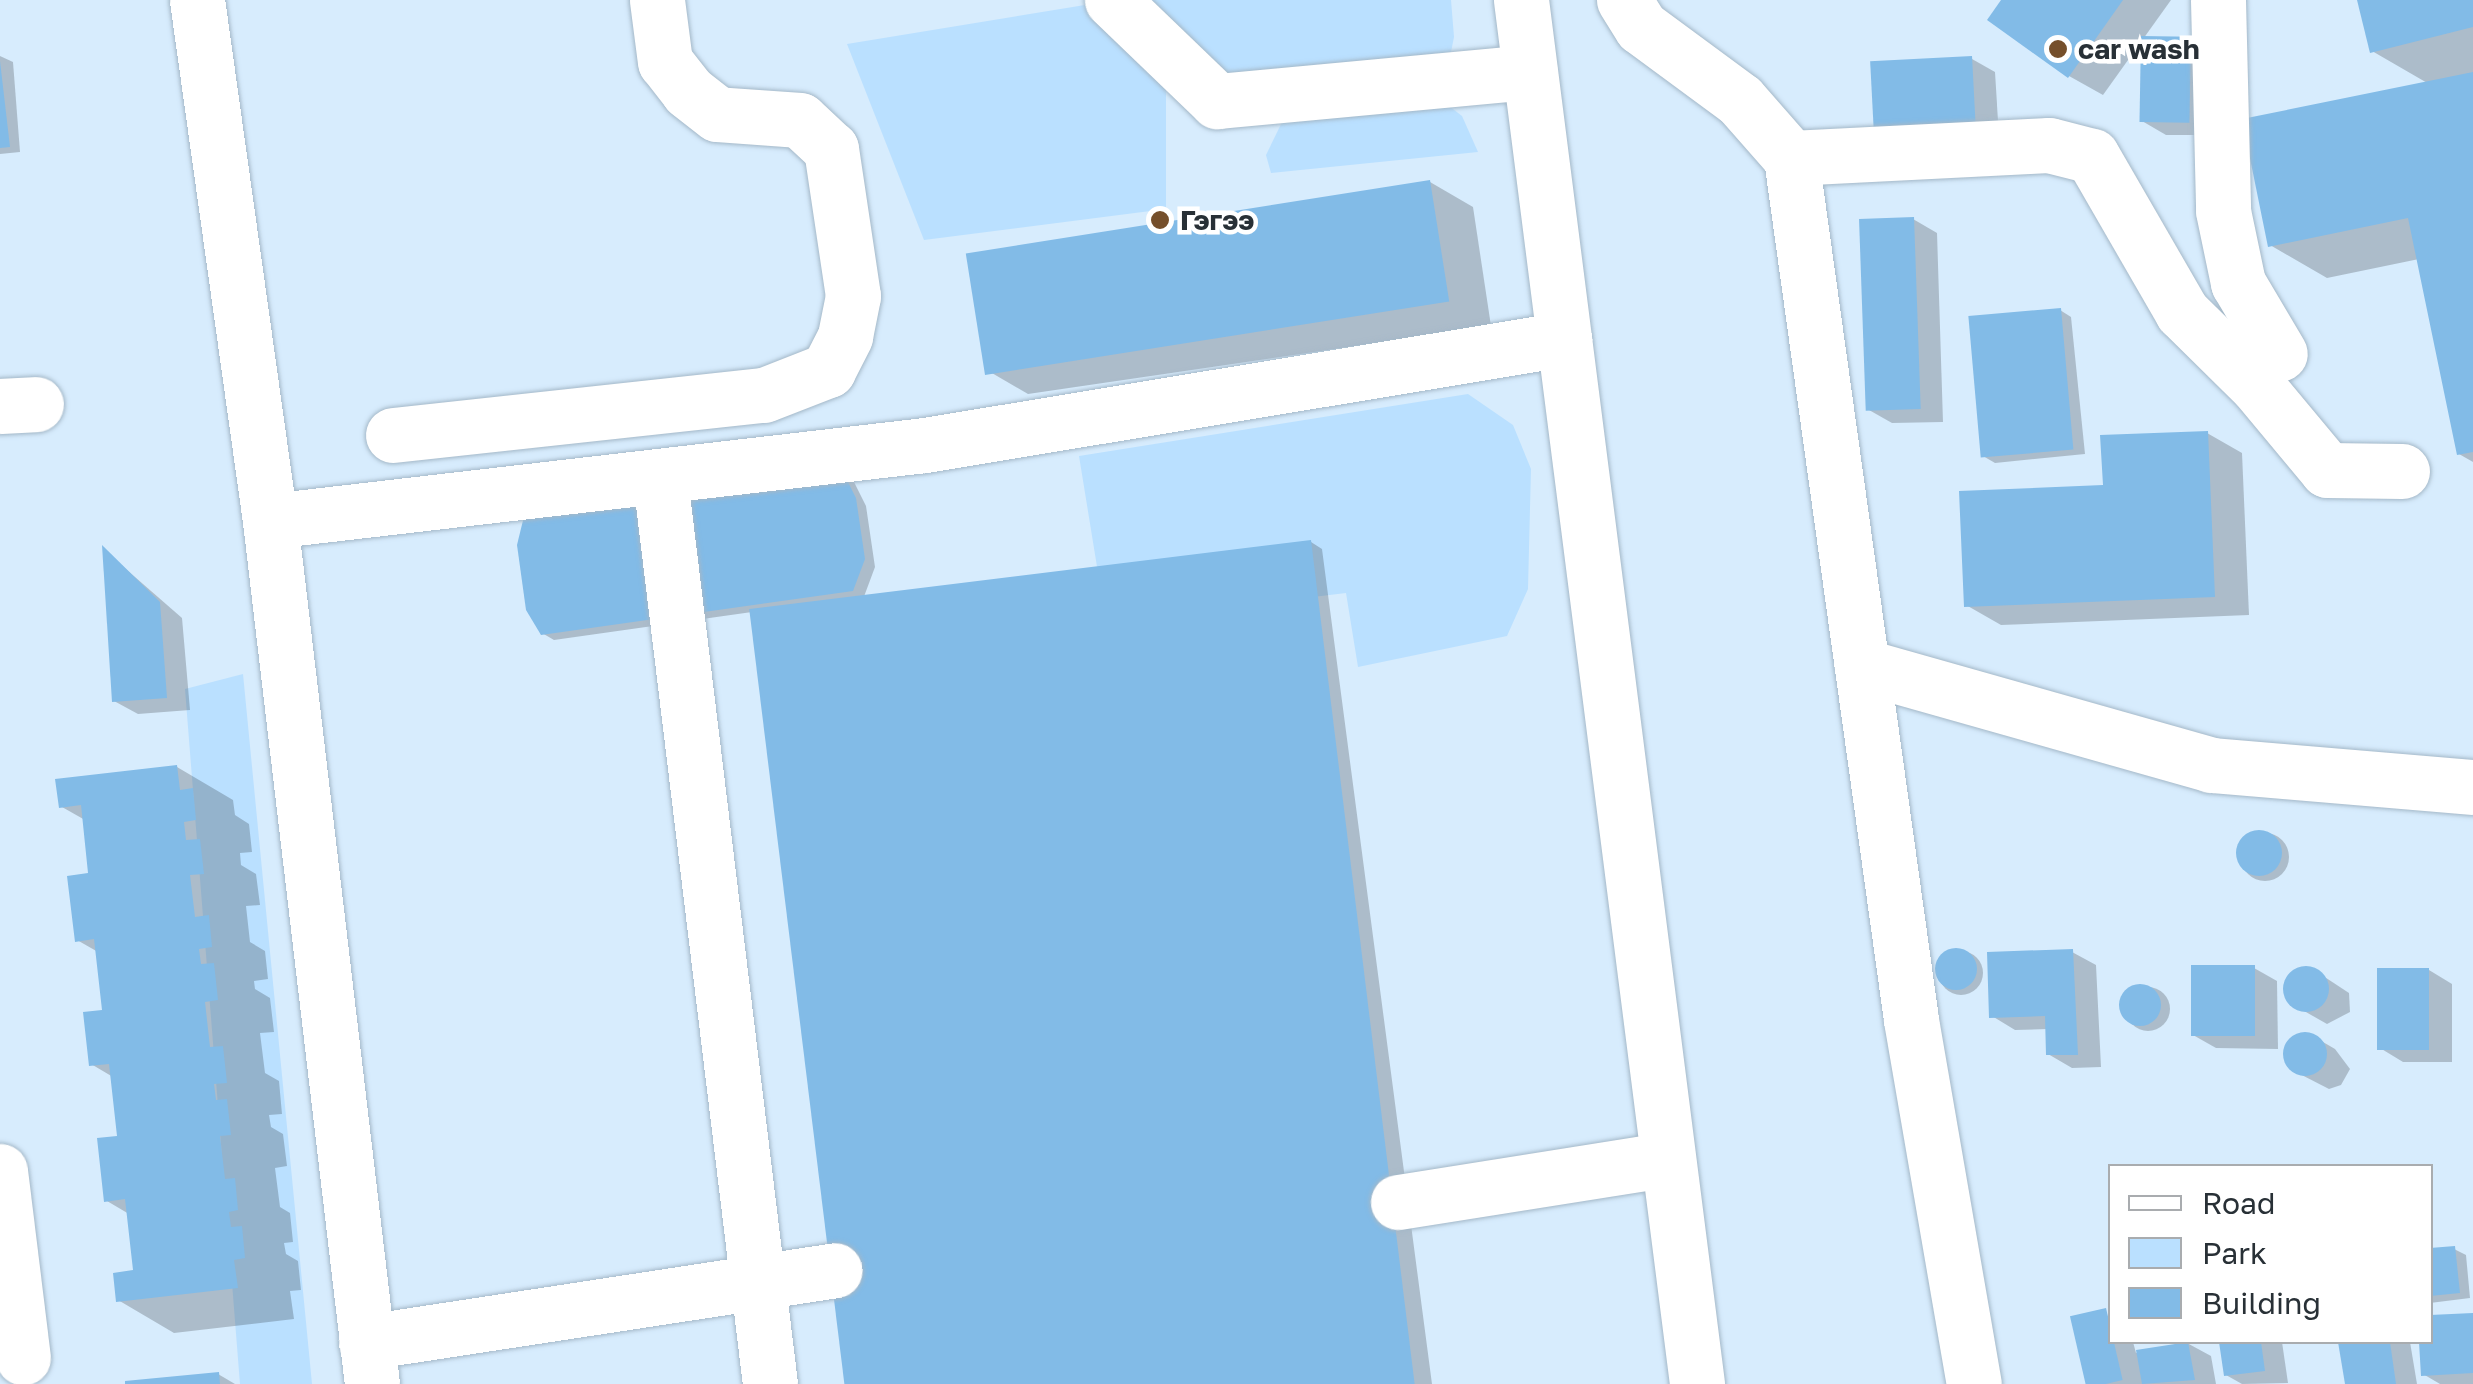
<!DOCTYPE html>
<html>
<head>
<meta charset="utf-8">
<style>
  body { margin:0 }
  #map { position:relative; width:2473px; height:1384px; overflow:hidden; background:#d7ecfd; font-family:"Golos Text",sans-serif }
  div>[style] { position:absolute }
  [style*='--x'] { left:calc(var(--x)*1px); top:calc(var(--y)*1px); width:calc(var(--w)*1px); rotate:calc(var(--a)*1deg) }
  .green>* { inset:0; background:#bae0ff }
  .shadow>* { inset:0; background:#0003 }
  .round { border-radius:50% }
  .building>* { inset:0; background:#82bbe7; transform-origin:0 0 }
  .roads { filter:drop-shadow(0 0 2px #a4b8c8) drop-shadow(0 0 2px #a4b8c8) }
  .minor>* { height:55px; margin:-27.5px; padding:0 27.5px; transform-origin:27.5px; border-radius:27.5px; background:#fff }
  .dots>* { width:28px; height:28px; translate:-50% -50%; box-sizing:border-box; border:5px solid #fff; border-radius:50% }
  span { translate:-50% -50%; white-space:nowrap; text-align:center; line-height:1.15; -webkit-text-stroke:9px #fff; paint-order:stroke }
  .poi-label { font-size:28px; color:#283036; font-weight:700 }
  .left { translate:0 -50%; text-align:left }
  .legend { position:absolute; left:2108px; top:1164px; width:325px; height:180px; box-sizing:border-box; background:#fff; border:2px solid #a9acaf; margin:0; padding:12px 18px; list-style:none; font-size:30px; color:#283036 }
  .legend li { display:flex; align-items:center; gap:20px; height:50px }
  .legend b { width:50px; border:2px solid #a9acaf }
</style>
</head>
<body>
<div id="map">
  <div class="green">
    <div style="clip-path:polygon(1134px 0,1451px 0,1454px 37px,1449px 62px,1245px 103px)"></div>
    <div style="clip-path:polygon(1091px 4px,1166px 74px,1166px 209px,924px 240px,847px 44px)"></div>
    <div style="clip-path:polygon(1440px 99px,1462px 116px,1478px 152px,1271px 173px,1266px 155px,1284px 118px)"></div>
    <div style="clip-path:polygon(1468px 394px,1513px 425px,1531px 469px,1528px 589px,1507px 636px,1358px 667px,1346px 593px,1106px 622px,1079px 456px)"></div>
    <div style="clip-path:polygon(243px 674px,312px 1384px,240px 1384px,185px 689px)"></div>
  </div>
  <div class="shadow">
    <div style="clip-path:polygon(2005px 0,2171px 0,2103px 95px,2069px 76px)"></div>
    <div style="clip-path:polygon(2360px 0,2473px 0,2473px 462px,2459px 454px,2419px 259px,2327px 278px,2270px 245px,2429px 84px,2372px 51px)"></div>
    <div style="clip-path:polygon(2190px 39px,2214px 53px,2212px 135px,2166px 135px,2142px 121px)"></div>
    <div style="clip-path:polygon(0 56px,13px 62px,20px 152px,0 154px)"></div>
    <div style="clip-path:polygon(1972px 59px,1995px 72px,1999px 137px,1899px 142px)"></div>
    <div style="clip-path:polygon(1430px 182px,1473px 207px,1491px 326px,1028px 394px,985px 369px)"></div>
    <div style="clip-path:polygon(1913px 219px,1937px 233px,1943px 422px,1892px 423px,1869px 410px)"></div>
    <div style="clip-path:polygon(2060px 310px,2071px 317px,2085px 454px,1995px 463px,1983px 456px)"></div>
    <div style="clip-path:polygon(2207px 433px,2242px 453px,2249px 615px,2001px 625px,1966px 605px,2105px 487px)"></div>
    <div style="clip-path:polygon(852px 478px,866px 506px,875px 567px,862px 602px,1311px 542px,1322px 549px,1432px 1384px,853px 1384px,752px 612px,554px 640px,542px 633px)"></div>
    <div style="clip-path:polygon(104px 550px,182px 618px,190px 710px,138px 714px,114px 701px)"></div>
    <div style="clip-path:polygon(177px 767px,233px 800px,235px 815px,249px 824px,252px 852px,240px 853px,241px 865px,256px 874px,260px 905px,246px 906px,250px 942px,265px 951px,268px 979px,254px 981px,255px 989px,270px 998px,274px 1032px,260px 1033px,265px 1073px,279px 1081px,282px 1114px,269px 1115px,271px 1127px,283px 1134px,287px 1166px,275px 1168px,280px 1207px,290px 1213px,293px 1242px,284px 1243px,286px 1254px,298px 1261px,301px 1290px,290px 1291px,294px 1319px,174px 1333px,118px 1300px,136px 1272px,129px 1214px,107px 1201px,120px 1138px,113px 1077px,91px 1064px,105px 1012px,98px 952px,77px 940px,91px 876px,85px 820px,62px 807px)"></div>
    <div class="round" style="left:2241px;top:833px;width:48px;height:48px"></div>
    <div class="round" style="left:1939px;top:951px;width:44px;height:44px"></div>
    <div style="clip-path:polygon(2072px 952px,2096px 965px,2101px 1067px,2072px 1068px,2048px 1054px,2048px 1029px,2015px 1030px,1992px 1016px)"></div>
    <div style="clip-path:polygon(2254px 968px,2277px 981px,2278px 1049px,2216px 1048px,2193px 1035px)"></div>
    <div style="clip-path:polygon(2300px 969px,2314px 970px,2349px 993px,2350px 1012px,2327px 1024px,2290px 1003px,2286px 983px)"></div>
    <div style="clip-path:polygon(2429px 970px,2452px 984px,2452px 1062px,2403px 1062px,2380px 1048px)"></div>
    <div class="round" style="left:2126px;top:987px;width:44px;height:44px"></div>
    <div style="clip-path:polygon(2311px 1035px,2335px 1049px,2350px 1069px,2341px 1085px,2329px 1089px,2292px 1070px,2286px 1051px,2291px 1040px)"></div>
    <div style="clip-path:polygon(2454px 1249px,2466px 1255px,2470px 1298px,2430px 1303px,2430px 1251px)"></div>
    <div style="clip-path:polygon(2105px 1311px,2110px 1342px,2133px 1342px,2136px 1353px,2187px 1343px,2211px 1356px,2216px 1384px,2088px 1384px,2073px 1318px)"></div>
    <div style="clip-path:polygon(2473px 1315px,2473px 1384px,2440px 1384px,2423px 1374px,2422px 1342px)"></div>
    <div style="clip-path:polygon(2221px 1342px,2282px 1342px,2288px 1383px,2242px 1384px,2226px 1375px)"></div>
    <div style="clip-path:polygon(2341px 1342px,2410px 1342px,2417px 1384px,2347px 1384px)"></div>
    <div style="clip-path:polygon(218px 1374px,235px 1384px,125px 1384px)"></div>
  </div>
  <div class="building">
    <div style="clip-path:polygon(2001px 0,2123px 0,2068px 78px,1987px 20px)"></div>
    <div style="clip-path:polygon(2357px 0,2473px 0,2473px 27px,2370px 53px)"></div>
    <div style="left:2141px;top:36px;width:50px;height:86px;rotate:1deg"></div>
    <div style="left:1972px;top:56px;width:69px;height:102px;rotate:87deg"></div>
    <div style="clip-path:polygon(0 61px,10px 147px,0 148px)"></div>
    <div style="clip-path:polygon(2473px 72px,2473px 452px,2457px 455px,2408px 218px,2268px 247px,2242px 119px)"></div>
    <div style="left:1430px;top:180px;width:123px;height:470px;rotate:81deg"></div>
    <div style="left:1914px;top:217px;width:192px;height:55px;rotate:88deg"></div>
    <div style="left:2061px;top:308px;width:142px;height:93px;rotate:85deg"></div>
    <div style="clip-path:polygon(2208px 431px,2215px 597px,1964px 607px,1959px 491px,2103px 485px,2100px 435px)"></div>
    <div style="clip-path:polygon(841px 468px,856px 498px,865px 559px,853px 591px,541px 635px,526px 610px,517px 545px,526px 508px)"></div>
    <div style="left:1311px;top:540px;width:851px;height:566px;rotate:83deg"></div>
    <div style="clip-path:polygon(102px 545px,160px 602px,167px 698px,112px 702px)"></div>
    <div style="clip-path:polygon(177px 765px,180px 790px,193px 788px,196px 820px,184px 822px,186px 840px,200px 839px,204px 874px,190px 875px,195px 917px,209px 915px,212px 947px,199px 949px,201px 964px,214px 963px,218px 1000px,205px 1002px,210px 1047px,223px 1046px,227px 1083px,214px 1084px,216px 1100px,227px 1099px,231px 1135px,220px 1136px,225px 1179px,235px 1178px,238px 1210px,229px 1212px,231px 1227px,242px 1226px,245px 1258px,234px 1260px,238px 1288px,116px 1302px,113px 1273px,133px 1270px,125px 1199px,104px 1202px,97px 1138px,117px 1136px,109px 1064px,89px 1066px,83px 1012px,102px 1010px,94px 939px,75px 942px,67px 876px,88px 873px,81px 805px,59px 808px,55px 779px)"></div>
    <div class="round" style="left:2236px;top:830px;width:46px;height:46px"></div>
    <div class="round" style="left:1935px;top:948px;width:42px;height:42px"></div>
    <div style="clip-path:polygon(2073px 949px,2078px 1055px,2046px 1055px,2045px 1016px,1989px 1018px,1987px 952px)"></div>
    <div style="left:2191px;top:965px;width:64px;height:71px"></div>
    <div class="round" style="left:2283px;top:966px;width:46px;height:46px"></div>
    <div style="left:2377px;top:968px;width:52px;height:82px"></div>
    <div class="round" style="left:2119px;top:984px;width:42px;height:42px"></div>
    <div class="round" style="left:2283px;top:1032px;width:44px;height:44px"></div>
    <div style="clip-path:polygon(2455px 1246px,2460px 1293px,2430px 1296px,2430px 1248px)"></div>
    <div style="left:2106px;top:1308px;width:74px;height:37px;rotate:77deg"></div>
    <div style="clip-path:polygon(2473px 1313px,2473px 1373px,2421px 1376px,2419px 1342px,2430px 1342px,2430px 1315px)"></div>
    <div style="clip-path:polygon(2188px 1342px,2195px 1380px,2142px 1384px,2136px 1350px)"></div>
    <div style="clip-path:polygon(2219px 1342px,2261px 1342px,2265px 1371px,2224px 1376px)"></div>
    <div style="clip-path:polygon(2338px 1342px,2390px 1342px,2396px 1384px,2345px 1384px)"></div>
    <div style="clip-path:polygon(219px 1372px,220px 1384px,125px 1384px,125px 1381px)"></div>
  </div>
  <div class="roads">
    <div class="minor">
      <div style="--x:197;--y:0;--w:526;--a:82.02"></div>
      <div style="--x:270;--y:521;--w:869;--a:83.26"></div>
      <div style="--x:1112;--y:0;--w:146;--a:43.9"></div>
      <div style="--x:1217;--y:101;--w:314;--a:-5.3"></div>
      <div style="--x:1521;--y:0;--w:1395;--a:82.75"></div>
      <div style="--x:1624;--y:0;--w:32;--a:58"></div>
      <div style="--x:1641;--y:27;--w:123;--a:36.4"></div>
      <div style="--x:1740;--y:100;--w:77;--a:48.7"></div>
      <div style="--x:1791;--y:158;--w:870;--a:82.07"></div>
      <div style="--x:1911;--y:1020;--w:369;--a:80.2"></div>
      <div style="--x:2218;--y:0;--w:211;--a:88.6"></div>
      <div style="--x:2223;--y:211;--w:74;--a:78.2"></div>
      <div style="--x:2238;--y:283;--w:82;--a:59.4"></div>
      <div style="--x:1791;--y:158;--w:258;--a:-2.9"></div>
      <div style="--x:2049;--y:145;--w:44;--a:14.3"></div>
      <div style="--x:2092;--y:156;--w:180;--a:60"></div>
      <div style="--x:2182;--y:312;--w:105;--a:44.6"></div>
      <div style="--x:2257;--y:386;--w:109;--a:50.2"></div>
      <div style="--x:2327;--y:470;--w:75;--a:0.8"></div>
      <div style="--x:0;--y:406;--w:36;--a:-3"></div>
      <div style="--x:393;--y:435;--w:373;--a:-6.2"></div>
      <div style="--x:764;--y:395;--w:69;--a:-21.3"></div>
      <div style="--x:828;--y:370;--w:38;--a:-63"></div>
      <div style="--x:845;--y:336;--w:41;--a:-78.7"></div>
      <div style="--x:853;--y:296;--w:149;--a:-98.5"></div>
      <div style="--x:831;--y:149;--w:42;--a:-136.9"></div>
      <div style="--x:800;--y:120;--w:83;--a:-175.9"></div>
      <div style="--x:717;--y:114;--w:37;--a:-142"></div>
      <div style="--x:688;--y:91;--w:37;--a:-128"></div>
      <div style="--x:665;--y:62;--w:63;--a:-97.4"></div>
      <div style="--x:660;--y:479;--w:912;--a:83.07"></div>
      <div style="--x:270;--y:521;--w:659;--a:-6.62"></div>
      <div style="--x:925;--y:445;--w:648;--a:-9.42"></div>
      <div style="--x:1862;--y:666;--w:363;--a:15.8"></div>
      <div style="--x:2211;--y:765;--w:263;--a:4.8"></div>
      <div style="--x:0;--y:1171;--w:188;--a:83"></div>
      <div style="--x:1398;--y:1202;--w:273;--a:-9"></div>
      <div style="--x:366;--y:1342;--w:474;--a:-8.7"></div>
    </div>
  </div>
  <div class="dots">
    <div style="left:2058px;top:49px;background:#754f2b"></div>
    <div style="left:1160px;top:220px;background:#754f2b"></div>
  </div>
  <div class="poi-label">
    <span class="left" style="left:2078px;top:49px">car wash</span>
    <span class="left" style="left:1180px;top:220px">Гэгээ</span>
  </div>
  <ul class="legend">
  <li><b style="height:12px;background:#fff"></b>Road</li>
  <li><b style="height:28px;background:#bae0ff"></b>Park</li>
  <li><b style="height:28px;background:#82bbe7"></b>Building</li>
  </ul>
</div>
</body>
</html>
